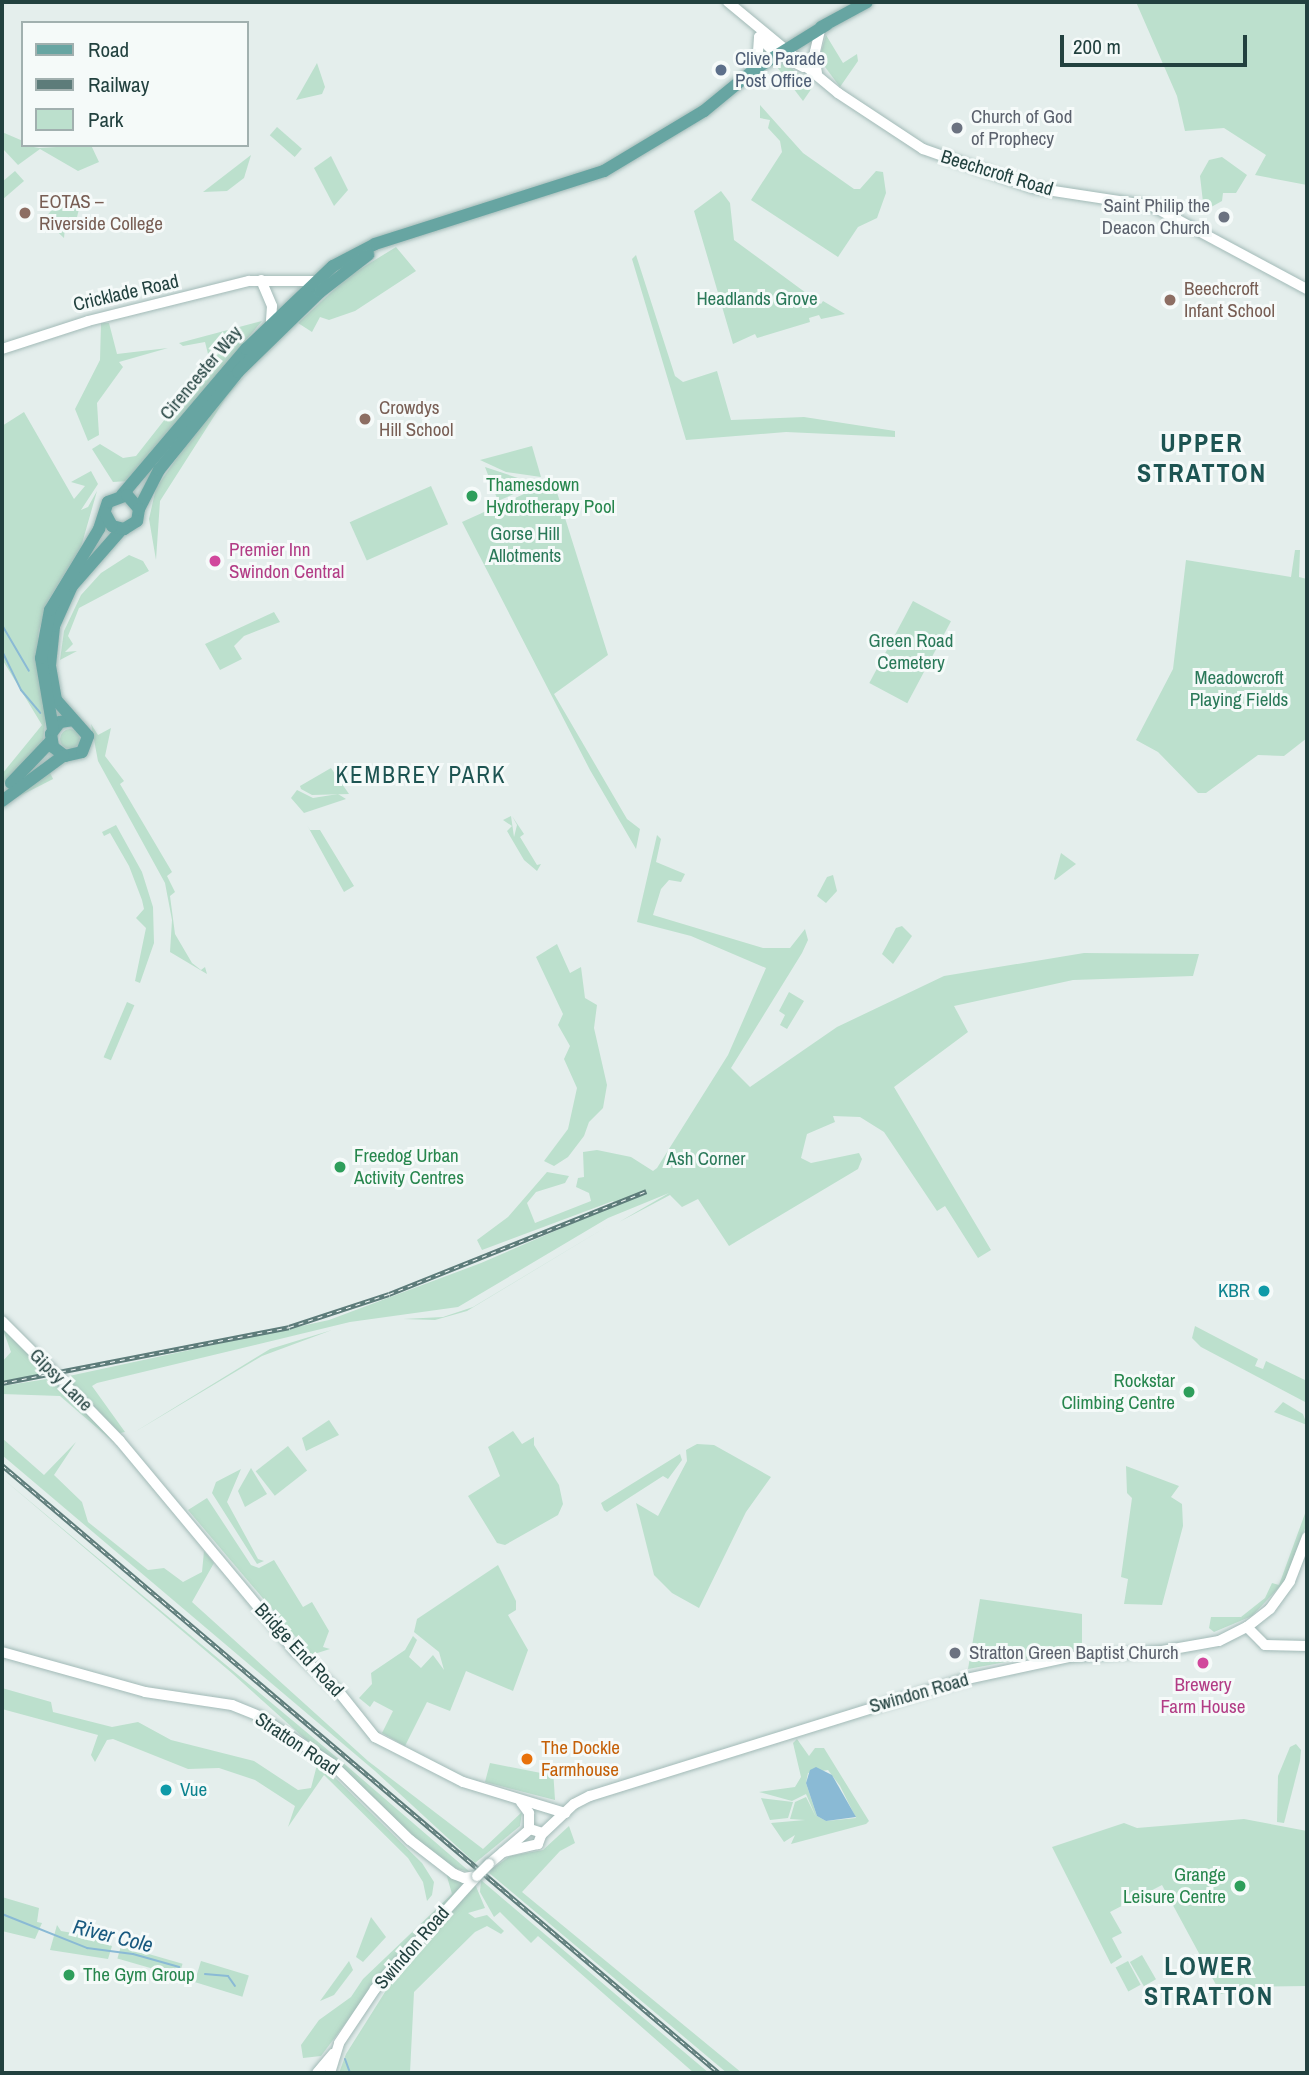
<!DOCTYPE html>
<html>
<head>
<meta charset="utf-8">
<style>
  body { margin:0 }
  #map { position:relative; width:1309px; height:2075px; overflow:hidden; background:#e4eeec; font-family:"Archivo Narrow",sans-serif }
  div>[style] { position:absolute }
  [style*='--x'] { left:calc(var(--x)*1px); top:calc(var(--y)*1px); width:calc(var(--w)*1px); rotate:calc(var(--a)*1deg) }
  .green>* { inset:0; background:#bce0cd; transform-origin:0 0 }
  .round { border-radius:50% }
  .water>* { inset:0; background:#8abad5 }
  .stream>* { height:2px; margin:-1px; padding:0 1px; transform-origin:1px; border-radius:1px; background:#8abad5 }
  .roads { filter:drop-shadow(0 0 2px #a2bab7) drop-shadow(0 0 2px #a2bab7) }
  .secondary>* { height:10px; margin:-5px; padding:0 5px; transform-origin:5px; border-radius:5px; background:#fff }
  .primary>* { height:12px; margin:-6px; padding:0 6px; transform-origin:6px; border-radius:6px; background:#67a5a2 }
  .rail>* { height:4.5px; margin-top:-2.25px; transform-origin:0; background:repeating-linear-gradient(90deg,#f5faf9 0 5px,#5d7c7a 0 10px); box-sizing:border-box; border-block:2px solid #5d7c7a }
  .bridges { filter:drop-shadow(0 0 2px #a2bab7) drop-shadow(0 0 2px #a2bab7) }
  .secondary-bridge>* { height:10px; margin:-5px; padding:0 5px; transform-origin:5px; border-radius:5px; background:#fff }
  .dots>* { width:19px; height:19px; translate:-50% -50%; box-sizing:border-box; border:4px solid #f5faf9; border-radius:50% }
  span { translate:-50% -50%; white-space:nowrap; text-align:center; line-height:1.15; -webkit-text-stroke:6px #f5faf9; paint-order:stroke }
  .service-label { font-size:19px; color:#4e5e75 }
  .left { translate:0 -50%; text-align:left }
  .worship-label { font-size:19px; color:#5b616d }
  .right { translate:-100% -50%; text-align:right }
  .street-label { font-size:19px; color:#22413f }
  .education-label { font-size:19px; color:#785e54 }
  .park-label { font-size:19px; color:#2a7959 }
  .leisure-label { font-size:19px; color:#27864d }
  .hotel-label { font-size:19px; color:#b23c85 }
  .culture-label { font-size:19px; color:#0d838f }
  .food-label { font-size:19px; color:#c56008 }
  .water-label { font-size:21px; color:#195a80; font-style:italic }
  .quarter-label { font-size:23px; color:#1d5452; letter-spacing:2px }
  .district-label { font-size:26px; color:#1d5452; font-weight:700; letter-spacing:2px }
  .frame { position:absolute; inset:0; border:4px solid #22413f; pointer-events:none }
  .legend { position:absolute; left:21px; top:21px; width:228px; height:126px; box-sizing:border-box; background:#f5faf9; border:2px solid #a1b0af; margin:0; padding:9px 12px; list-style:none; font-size:21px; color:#22413f }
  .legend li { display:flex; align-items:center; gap:14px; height:35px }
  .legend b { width:35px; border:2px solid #a1b0af }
  .scale { position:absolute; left:1060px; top:35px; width:187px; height:32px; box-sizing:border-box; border:4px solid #22413f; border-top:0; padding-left:9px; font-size:21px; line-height:24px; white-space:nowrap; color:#22413f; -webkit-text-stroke:5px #f5faf9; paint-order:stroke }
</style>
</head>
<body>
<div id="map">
  <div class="green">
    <div style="clip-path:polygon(1136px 2px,1307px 2px,1307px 185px,1255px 175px,1266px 155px,1224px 128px,1185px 131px,1177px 96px)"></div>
    <div style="clip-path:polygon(826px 35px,843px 63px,857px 54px,858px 61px,840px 87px,819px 59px)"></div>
    <div style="clip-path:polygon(317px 63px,325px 87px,322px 94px,296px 100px)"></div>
    <div style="clip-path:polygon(784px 63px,814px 85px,803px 101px,777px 67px)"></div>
    <div style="clip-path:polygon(760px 105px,803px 153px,854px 189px,860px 189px,876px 171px,883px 172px,886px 193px,877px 218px,858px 227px,838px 257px,751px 200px,782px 152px,780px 141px,768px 128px,770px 120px,760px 118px)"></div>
    <div style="left:277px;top:127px;width:33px;height:11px;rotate:41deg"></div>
    <div style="clip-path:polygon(2px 132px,23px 141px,23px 145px,39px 148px,91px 145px,99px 162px,78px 171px,40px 149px,18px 165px,3px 149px)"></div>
    <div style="clip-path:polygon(251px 155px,244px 178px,227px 191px,203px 192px)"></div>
    <div style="clip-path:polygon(331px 156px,348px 190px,334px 206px,314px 168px)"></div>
    <div style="clip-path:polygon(1222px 157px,1247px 175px,1236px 193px,1223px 193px,1222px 201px,1204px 211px,1200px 176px,1209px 160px)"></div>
    <div style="clip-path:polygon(15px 171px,24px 181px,2px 200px,2px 182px)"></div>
    <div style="clip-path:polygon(721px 191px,730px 203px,734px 240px,821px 304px,823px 301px,845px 314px,821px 319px,819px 315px,809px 318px,810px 322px,757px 338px,755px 334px,733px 344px,694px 211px)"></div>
    <div style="clip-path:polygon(62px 198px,68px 209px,76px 204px,79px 209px,77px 217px,66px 218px,64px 238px,44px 219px)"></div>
    <div style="clip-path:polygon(396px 247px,416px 271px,355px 311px,329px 320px,320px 317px,312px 332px,298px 323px,349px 276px)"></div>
    <div style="clip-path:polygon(636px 255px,675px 376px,683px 382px,717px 371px,731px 420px,804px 417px,895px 431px,895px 437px,786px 432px,686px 440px,632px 259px)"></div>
    <div style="clip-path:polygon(262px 321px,129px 481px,113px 482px,92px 449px,100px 444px,123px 458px,136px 456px,210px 362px,205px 342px,183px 346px,179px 343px)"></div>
    <div style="clip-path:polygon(101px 323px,109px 323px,117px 354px,168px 348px,119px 362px,123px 367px,97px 403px,99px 435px,88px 441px,75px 409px,100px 360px)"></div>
    <div style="clip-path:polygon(245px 376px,227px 396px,160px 501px,156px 560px,149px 519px,156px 488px,190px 439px,226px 395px)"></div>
    <div style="clip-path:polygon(24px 412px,74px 499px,85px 486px,71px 482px,91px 471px,98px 484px,81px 510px,88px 507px,97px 491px,81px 547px,48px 601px,39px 630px,36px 658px,46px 714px,43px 742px,2px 785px,2px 774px,42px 725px,2px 659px,2px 426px)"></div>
    <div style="clip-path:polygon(532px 446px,541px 477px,506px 472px,480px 460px)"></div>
    <div style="clip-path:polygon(485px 467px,521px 479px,541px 482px,498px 501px)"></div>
    <div style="clip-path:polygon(546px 484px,555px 486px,608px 655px,554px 694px,627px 819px,640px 829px,636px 849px,590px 770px,462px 522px)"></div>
    <div style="left:431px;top:486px;width:42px;height:89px;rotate:66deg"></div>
    <div style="clip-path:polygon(1295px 550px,1300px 550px,1299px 577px,1307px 579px,1307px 738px,1284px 756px,1258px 755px,1206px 793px,1198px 793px,1158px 752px,1136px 740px,1173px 669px,1186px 560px,1291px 577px)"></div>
    <div style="clip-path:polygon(129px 555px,143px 561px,149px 571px,79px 608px,68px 636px,73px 644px,65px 652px,77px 651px,60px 660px,64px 631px,81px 595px,101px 573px)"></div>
    <div style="left:913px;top:601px;width:43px;height:93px;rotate:28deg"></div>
    <div style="clip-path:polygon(274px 612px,280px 622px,244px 636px,234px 646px,242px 659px,220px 670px,205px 644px)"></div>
    <div style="clip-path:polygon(91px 724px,98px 735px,111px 728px,105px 756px,124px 781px,120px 784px,172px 872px,167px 876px,175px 892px,170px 896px,175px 934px,192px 963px,201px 970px,205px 967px,207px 974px,170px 952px,172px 920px,165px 883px,98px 761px)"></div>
    <div class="round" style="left:60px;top:729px;width:20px;height:20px"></div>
    <div style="clip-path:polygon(331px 768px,349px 794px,312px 795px,301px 789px,300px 786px)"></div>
    <div style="left:49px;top:771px;width:9px;height:59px;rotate:63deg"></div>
    <div style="clip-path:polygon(297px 790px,313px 798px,338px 794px,346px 799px,304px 813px,291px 798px)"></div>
    <div style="clip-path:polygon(511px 816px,514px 837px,517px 825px,512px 816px,524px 834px,520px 837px,537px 865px,541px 864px,537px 871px,524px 860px,507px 831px,512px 826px,503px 820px)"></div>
    <div style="clip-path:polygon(116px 825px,142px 872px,153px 907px,154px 943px,140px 983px,135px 981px,146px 928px,136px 918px,144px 909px,142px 900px,129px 866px,110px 833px,104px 836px,102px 832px)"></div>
    <div style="clip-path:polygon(307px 825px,310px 830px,320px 830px,354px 886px,344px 892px)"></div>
    <div style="clip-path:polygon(657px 835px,661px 839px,656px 862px,685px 874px,681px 882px,669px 880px,661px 889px,653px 915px,763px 948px,790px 948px,805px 929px,808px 940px,802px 953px,731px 1068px,750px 1087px,837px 1027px,944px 976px,1084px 953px,1199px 954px,1193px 976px,1073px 980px,954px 1006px,968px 1032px,894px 1087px,991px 1250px,978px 1258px,945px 1206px,937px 1211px,884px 1132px,860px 1117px,833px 1116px,835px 1122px,807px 1134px,801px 1158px,811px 1163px,859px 1153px,862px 1159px,858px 1169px,729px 1246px,698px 1199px,682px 1207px,670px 1195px,619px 1222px,669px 1193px,608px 1218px,458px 1307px,350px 1322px,97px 1383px,92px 1386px,125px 1432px,120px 1433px,69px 1381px,69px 1376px,329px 1320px,481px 1263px,615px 1205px,613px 1201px,482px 1250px,477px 1240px,508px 1217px,547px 1172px,569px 1176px,565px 1183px,536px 1192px,527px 1203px,535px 1223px,591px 1201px,589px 1193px,576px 1187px,578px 1178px,584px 1177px,583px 1152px,597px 1150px,631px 1157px,653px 1171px,657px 1168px,728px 1055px,766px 968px,691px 936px,637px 922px)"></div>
    <div style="clip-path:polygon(1061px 853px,1076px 864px,1055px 880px,1054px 879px)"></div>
    <div style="clip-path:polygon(833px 875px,837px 891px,826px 903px,817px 896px,827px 877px)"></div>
    <div style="clip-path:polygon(902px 926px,912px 936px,893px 964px,882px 954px,896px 928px)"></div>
    <div style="clip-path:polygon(557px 944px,570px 973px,581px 967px,585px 998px,597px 1005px,594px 1028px,607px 1085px,603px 1108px,589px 1122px,584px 1136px,568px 1157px,554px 1166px,544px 1161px,568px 1129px,577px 1088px,564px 1059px,570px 1046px,558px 1025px,563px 1014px,536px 957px)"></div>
    <div style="clip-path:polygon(789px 992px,804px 1001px,787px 1029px,780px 1025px,785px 1015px,779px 1011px)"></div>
    <div style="left:127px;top:1002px;width:8px;height:60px;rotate:23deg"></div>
    <div style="clip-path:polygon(616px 1221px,467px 1311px,435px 1320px,403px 1319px,443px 1317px,473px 1307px)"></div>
    <div style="clip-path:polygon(1195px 1326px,1258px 1359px,1255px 1366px,1263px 1369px,1266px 1361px,1307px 1381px,1307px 1403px,1201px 1347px,1192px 1338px)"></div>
    <div style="clip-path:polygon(2px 1327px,49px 1373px,2px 1381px,2px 1362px,11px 1352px)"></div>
    <div style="clip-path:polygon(332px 1330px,262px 1356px,133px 1433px,270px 1349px)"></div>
    <div style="clip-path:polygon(47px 1379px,50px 1383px,55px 1379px,117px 1445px,60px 1396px,2px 1394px,2px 1386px)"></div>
    <div style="clip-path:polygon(1283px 1402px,1303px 1414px,1307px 1425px,1274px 1412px)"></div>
    <div style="clip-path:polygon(329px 1420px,339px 1435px,306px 1451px,302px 1438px)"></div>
    <div style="clip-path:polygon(513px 1431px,522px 1444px,534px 1437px,534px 1445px,559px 1485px,563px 1504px,558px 1515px,505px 1545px,497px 1543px,468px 1496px,500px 1476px,488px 1447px)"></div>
    <div style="clip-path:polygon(2px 1438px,44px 1475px,76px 1442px,54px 1475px,82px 1502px,88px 1522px,148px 1570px,164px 1568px,183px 1582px,202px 1572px,204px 1551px,214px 1563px,192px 1602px,368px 1761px,483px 1849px,522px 1812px,520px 1826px,475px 1863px,375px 1771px,2px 1455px)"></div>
    <div style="clip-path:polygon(697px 1444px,714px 1445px,771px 1477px,746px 1512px,699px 1608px,672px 1593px,654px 1575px,636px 1503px,658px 1516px,687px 1461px,686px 1450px)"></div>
    <div style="left:288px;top:1446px;width:31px;height:41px;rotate:52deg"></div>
    <div style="clip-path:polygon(680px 1454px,682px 1460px,668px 1479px,663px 1476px,607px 1512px,604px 1510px,601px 1503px)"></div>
    <div style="clip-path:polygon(1126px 1466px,1179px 1486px,1171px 1497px,1182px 1504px,1183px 1526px,1162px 1605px,1124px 1604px,1128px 1579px,1121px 1577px,1132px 1498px,1127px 1493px)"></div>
    <div style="clip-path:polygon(251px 1468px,267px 1494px,245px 1507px,238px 1491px)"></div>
    <div style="clip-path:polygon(241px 1469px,227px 1502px,258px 1559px,264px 1561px,257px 1564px,212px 1493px,216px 1482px)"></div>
    <div style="clip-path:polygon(2px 1478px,341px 1761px,470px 1872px,453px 1868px,414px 1837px,233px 1674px)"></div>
    <div style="clip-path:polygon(207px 1498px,251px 1565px,259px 1568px,274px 1560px,303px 1607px,312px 1602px,329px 1631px,323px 1647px,330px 1649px,311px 1655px,188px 1510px)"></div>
    <div style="clip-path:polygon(1307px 1508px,1307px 1523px,1285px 1581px,1252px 1616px,1214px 1632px,1209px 1628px,1211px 1617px,1241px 1617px,1265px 1598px,1272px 1583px,1279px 1585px)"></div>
    <div style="clip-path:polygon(498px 1565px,516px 1601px,516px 1610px,508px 1615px,528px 1650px,513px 1691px,466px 1671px,450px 1711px,427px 1702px,405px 1746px,382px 1733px,393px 1711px,374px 1701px,370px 1707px,359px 1698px,372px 1684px,371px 1673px,405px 1650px,413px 1636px,417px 1640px,409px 1657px,421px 1668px,433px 1655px,444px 1670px,439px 1652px,414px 1632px,417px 1619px)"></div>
    <div style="clip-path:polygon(980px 1599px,1082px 1614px,1082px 1648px,968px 1669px)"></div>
    <div style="clip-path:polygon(2px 1688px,51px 1702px,53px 1712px,112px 1727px,138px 1722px,171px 1740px,254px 1761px,298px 1790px,311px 1788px,318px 1761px,422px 1863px,434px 1882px,432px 1895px,427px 1901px,423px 1882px,408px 1858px,324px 1775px,288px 1827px,295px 1806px,255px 1780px,219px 1768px,188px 1769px,113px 1739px,107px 1740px,95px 1762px,91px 1755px,98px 1735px,2px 1709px)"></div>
    <div style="clip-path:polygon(evenodd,797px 1739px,809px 1756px,815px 1748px,824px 1748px,869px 1821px,866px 1824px,791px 1844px,795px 1835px,784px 1842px,771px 1823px,805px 1820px,790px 1819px,795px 1802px,806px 1797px,816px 1817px,806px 1794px,792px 1801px,759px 1792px,795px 1787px,801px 1777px,793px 1743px,797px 1739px,828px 1770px,840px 1786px,856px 1818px,826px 1821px,817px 1816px,806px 1783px,808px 1773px,828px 1770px)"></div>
    <div style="clip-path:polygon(1296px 1744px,1301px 1750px,1300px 1761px,1284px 1823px,1277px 1822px,1278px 1776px,1290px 1747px)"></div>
    <div style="clip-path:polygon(490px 1763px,546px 1774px,553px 1769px,555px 1800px,485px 1782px)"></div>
    <div style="clip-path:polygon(761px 1798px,793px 1802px,788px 1818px,770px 1820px)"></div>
    <div style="clip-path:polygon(1244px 1819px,1307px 1831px,1307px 1986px,1247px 1987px,1221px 1994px,1162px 1885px,1110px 1912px,1122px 1933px,1112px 1938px,1122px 1957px,1111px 1964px,1052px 1847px,1124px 1823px,1137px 1828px)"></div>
    <div style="clip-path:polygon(569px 1826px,575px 1843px,560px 1851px,522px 1892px,742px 2073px,727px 2073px,488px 1872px,510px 1856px,543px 1850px)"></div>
    <div style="clip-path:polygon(446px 1873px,466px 1883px,384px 1972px,321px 2056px,303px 2058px,301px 2045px,319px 2020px,351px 1997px,363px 1979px,452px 1894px)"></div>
    <div style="clip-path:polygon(481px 1880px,627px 2004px,709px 2073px,694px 2073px,538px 1936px,531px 1943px,500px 1912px,494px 1917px,480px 1892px)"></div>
    <div style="clip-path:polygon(475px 1884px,485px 1908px,468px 1913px,475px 1918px,487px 1915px,504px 1931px,501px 1934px,487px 1926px,475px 1932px,414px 1992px,410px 2073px,339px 2073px,346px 2054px,397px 1973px)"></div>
    <div style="clip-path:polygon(2px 1897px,39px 1908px,37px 1922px,42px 1923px,35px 1939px,2px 1931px)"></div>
    <div style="clip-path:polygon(371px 1917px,386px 1937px,363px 1962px,356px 1957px)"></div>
    <div style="clip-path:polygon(57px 1925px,61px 1931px,107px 1939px,106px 1944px,112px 1946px,108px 1959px,50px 1950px)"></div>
    <div style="left:121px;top:1946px;width:64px;height:13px;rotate:16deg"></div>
    <div style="left:1142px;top:1955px;width:28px;height:14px;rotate:60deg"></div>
    <div style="left:201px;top:1961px;width:50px;height:22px;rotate:17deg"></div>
    <div style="clip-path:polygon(349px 1961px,353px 1970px,334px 1995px,320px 2001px)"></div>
    <div style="left:1128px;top:1961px;width:27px;height:14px;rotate:62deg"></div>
  </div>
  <div class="water">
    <div style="clip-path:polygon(816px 1767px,832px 1775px,856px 1817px,826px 1821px,817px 1816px,806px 1783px,810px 1770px)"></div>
  </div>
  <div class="stream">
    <div style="--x:2;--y:625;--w:53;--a:59.6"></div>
    <div style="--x:2;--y:651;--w:43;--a:64"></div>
    <div style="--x:21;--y:690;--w:30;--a:50"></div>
    <div style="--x:2;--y:1914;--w:92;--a:21.8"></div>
    <div style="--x:87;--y:1948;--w:46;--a:7.4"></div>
    <div style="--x:133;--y:1954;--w:48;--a:15.8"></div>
    <div style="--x:205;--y:1974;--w:23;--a:5"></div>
    <div style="--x:228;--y:1976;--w:12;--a:55"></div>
    <div style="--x:345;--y:2059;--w:15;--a:70"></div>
  </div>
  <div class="roads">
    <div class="secondary">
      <div style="--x:728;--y:2;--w:143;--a:39.6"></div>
      <div style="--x:838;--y:93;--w:102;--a:33.4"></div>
      <div style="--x:923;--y:149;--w:118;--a:19.4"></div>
      <div style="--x:1034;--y:188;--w:119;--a:8.7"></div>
      <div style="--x:1152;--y:206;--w:176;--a:28.2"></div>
      <div style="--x:759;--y:37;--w:21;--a:45"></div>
      <div style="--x:774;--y:52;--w:33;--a:27"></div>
      <div style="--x:757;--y:66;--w:29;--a:-86"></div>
      <div style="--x:817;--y:73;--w:17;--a:-100"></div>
      <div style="--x:814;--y:56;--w:26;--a:-77"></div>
      <div style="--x:261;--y:280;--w:28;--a:67"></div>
      <div style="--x:272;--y:306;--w:16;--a:94"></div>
      <div style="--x:2;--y:349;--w:90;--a:-18"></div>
      <div style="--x:88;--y:321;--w:166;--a:-14"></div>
      <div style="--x:249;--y:281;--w:65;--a:0"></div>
      <div style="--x:2;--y:1321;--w:66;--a:45"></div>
      <div style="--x:60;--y:1379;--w:86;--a:45.9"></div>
      <div style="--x:120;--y:1441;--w:271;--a:50.2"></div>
      <div style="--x:293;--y:1649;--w:63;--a:43.1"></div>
      <div style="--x:339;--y:1692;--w:58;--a:51.3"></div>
      <div style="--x:375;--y:1737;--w:99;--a:27.1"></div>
      <div style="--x:463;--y:1782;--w:107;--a:16.9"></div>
      <div style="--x:1247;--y:1627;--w:25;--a:45"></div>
      <div style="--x:1265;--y:1645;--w:42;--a:1.4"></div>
      <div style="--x:2;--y:1652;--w:148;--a:15.6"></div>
      <div style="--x:145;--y:1692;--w:88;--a:8.5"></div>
      <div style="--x:232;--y:1705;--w:29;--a:22"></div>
      <div style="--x:259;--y:1716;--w:87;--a:33.3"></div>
      <div style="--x:332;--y:1764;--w:109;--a:44.3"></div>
      <div style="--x:410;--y:1840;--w:56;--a:37.7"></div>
      <div style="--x:454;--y:1874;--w:11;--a:22"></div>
      <div style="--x:464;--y:1878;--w:13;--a:-9"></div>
      <div style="--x:521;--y:1802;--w:14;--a:54"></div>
      <div style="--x:529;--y:1813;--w:17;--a:90"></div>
      <div style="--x:542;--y:1834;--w:44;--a:-43.2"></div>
      <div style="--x:574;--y:1804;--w:18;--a:-27"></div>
      <div style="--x:590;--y:1796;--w:390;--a:-17.3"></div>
      <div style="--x:962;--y:1680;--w:109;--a:-12.1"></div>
      <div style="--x:1069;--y:1657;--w:93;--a:-3.7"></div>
      <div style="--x:1162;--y:1651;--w:58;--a:-10"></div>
      <div style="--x:1219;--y:1641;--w:31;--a:-27"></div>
      <div style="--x:1247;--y:1627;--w:29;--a:-38"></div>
      <div style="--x:1270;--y:1609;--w:34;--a:-54"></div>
      <div style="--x:1290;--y:1581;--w:47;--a:-68.9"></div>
      <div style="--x:489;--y:1864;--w:54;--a:-40.5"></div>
      <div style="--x:530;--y:1829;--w:13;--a:18"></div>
      <div style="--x:542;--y:1833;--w:12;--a:110"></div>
      <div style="--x:538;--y:1844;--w:36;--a:167"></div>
      <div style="--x:317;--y:2073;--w:25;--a:-50"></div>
      <div style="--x:330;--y:2073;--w:31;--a:-73"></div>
      <div style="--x:339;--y:2043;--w:65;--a:-56.3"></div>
      <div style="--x:375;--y:1989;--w:152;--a:-47.9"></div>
    </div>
    <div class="primary">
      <div style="--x:821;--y:27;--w:52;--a:-28.5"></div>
      <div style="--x:122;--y:495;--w:192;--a:-49.7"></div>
      <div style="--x:246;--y:349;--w:120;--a:-43.7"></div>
      <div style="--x:333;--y:266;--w:47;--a:-27.6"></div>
      <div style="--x:375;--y:244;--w:240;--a:-17.7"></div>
      <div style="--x:604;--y:171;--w:117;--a:-31"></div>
      <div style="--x:704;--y:111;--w:66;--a:-39.5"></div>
      <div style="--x:755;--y:69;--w:84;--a:-31.8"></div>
      <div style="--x:139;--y:509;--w:44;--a:-62.9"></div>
      <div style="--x:159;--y:470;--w:126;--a:-51.1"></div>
      <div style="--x:238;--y:372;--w:115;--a:-44.3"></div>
      <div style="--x:320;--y:292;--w:61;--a:-37.6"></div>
      <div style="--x:73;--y:720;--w:13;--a:171"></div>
      <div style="--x:60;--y:722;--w:15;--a:127"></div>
      <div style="--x:51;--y:734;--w:13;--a:81"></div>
      <div style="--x:53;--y:747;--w:15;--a:37"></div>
      <div style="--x:65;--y:756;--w:17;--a:-13"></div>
      <div style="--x:82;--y:752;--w:17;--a:-69"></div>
      <div style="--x:88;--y:736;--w:48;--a:-131.6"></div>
      <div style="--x:56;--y:700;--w:36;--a:-100"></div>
      <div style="--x:50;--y:665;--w:39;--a:-84"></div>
      <div style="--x:54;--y:626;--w:44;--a:-65.8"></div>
      <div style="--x:72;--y:586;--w:76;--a:-48.7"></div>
      <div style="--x:53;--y:729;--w:72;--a:-99.6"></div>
      <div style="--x:41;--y:658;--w:49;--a:-79.4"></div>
      <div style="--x:50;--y:610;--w:95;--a:-58.8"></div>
      <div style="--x:99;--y:529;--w:28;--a:-72"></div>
      <div style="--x:108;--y:502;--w:20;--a:-20"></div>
      <div style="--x:127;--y:495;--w:18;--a:49"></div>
      <div style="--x:139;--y:509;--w:12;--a:99"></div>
      <div style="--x:137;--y:521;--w:15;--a:148"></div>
      <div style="--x:124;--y:529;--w:12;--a:-166"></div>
      <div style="--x:112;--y:526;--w:15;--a:-118"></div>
      <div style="--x:11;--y:783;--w:58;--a:-46.4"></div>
      <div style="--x:2;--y:801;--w:76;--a:-36.4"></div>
    </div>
  </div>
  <div class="rail">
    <div style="--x:2;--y:1383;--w:292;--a:-11"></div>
    <div style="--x:289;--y:1327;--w:105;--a:-18.3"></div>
    <div style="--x:389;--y:1294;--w:277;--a:-21.8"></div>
    <div style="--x:2;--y:1465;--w:940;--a:40.3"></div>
  </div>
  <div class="bridges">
    <div class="secondary-bridge">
      <div style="--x:49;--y:1368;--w:16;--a:45"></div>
      <div style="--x:477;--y:1876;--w:17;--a:-45"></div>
    </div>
  </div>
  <div class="dots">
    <div style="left:721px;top:70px;background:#5c6f8a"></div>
    <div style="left:957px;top:128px;background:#6b7280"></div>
    <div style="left:25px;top:213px;background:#8d6e63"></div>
    <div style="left:1224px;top:217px;background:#6b7280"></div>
    <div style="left:1170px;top:300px;background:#8d6e63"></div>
    <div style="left:365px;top:419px;background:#8d6e63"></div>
    <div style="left:472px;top:496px;background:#2e9e5b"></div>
    <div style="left:215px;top:561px;background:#d1479c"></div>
    <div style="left:340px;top:1167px;background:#2e9e5b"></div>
    <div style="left:1264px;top:1291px;background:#0f9aa8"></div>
    <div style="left:1189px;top:1392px;background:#2e9e5b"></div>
    <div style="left:955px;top:1653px;background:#6b7280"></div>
    <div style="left:1203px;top:1663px;background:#d1479c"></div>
    <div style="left:527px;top:1759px;background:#e8710a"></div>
    <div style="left:166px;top:1790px;background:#0f9aa8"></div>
    <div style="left:1240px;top:1886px;background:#2e9e5b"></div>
    <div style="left:69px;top:1975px;background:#2e9e5b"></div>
  </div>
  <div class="service-label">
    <span class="left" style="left:735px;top:70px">Clive Parade<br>Post Office</span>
  </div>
  <div class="worship-label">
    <span class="left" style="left:971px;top:128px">Church of God<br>of Prophecy</span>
    <span class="right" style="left:1210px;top:217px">Saint Philip the<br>Deacon Church</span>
    <span class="left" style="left:969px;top:1653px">Stratton Green Baptist Church</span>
  </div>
  <div class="street-label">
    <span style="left:997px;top:173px;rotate:17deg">Beechcroft Road</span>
    <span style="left:126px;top:293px;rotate:-13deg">Cricklade Road</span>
    <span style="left:201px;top:373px;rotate:-50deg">Cirencester Way</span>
    <span style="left:61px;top:1380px;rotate:45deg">Gipsy Lane</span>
    <span style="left:299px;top:1650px;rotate:47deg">Bridge End Road</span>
    <span style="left:919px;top:1693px;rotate:-16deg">Swindon Road</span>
    <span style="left:297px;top:1744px;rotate:34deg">Stratton Road</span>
    <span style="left:412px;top:1948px;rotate:-49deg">Swindon Road</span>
  </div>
  <div class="education-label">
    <span class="left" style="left:39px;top:213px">EOTAS –<br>Riverside College</span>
    <span class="left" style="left:1184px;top:300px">Beechcroft<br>Infant School</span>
    <span class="left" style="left:379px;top:419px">Crowdys<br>Hill School</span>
  </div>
  <div class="park-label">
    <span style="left:757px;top:299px">Headlands Grove</span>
    <span style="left:525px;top:545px">Gorse Hill<br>Allotments</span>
    <span style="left:911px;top:652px">Green Road<br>Cemetery</span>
    <span style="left:1239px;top:689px">Meadowcroft<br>Playing Fields</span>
    <span style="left:706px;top:1159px">Ash Corner</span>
  </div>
  <div class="leisure-label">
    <span class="left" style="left:486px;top:496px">Thamesdown<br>Hydrotherapy Pool</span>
    <span class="left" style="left:354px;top:1167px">Freedog Urban<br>Activity Centres</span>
    <span class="right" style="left:1175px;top:1392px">Rockstar<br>Climbing Centre</span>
    <span class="right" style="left:1226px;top:1886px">Grange<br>Leisure Centre</span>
    <span class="left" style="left:83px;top:1975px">The Gym Group</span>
  </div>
  <div class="hotel-label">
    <span class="left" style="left:229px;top:561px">Premier Inn<br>Swindon Central</span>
    <span style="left:1203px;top:1696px">Brewery<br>Farm House</span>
  </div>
  <div class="culture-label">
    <span class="right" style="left:1250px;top:1291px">KBR</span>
    <span class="left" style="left:180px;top:1790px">Vue</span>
  </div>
  <div class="food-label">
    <span class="left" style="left:541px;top:1759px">The Dockle<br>Farmhouse</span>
  </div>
  <div class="water-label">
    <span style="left:113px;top:1936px;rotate:14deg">River Cole</span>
  </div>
  <div class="quarter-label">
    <span style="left:421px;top:775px">KEMBREY PARK</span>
  </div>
  <div class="district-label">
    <span style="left:1202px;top:458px">UPPER<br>STRATTON</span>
    <span style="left:1209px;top:1981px">LOWER<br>STRATTON</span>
  </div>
  <div class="frame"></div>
  <ul class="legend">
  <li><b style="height:9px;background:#67a5a2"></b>Road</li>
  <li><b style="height:9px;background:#5d7c7a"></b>Railway</li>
  <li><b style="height:19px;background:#bce0cd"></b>Park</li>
  </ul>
  <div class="scale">200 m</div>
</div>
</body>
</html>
